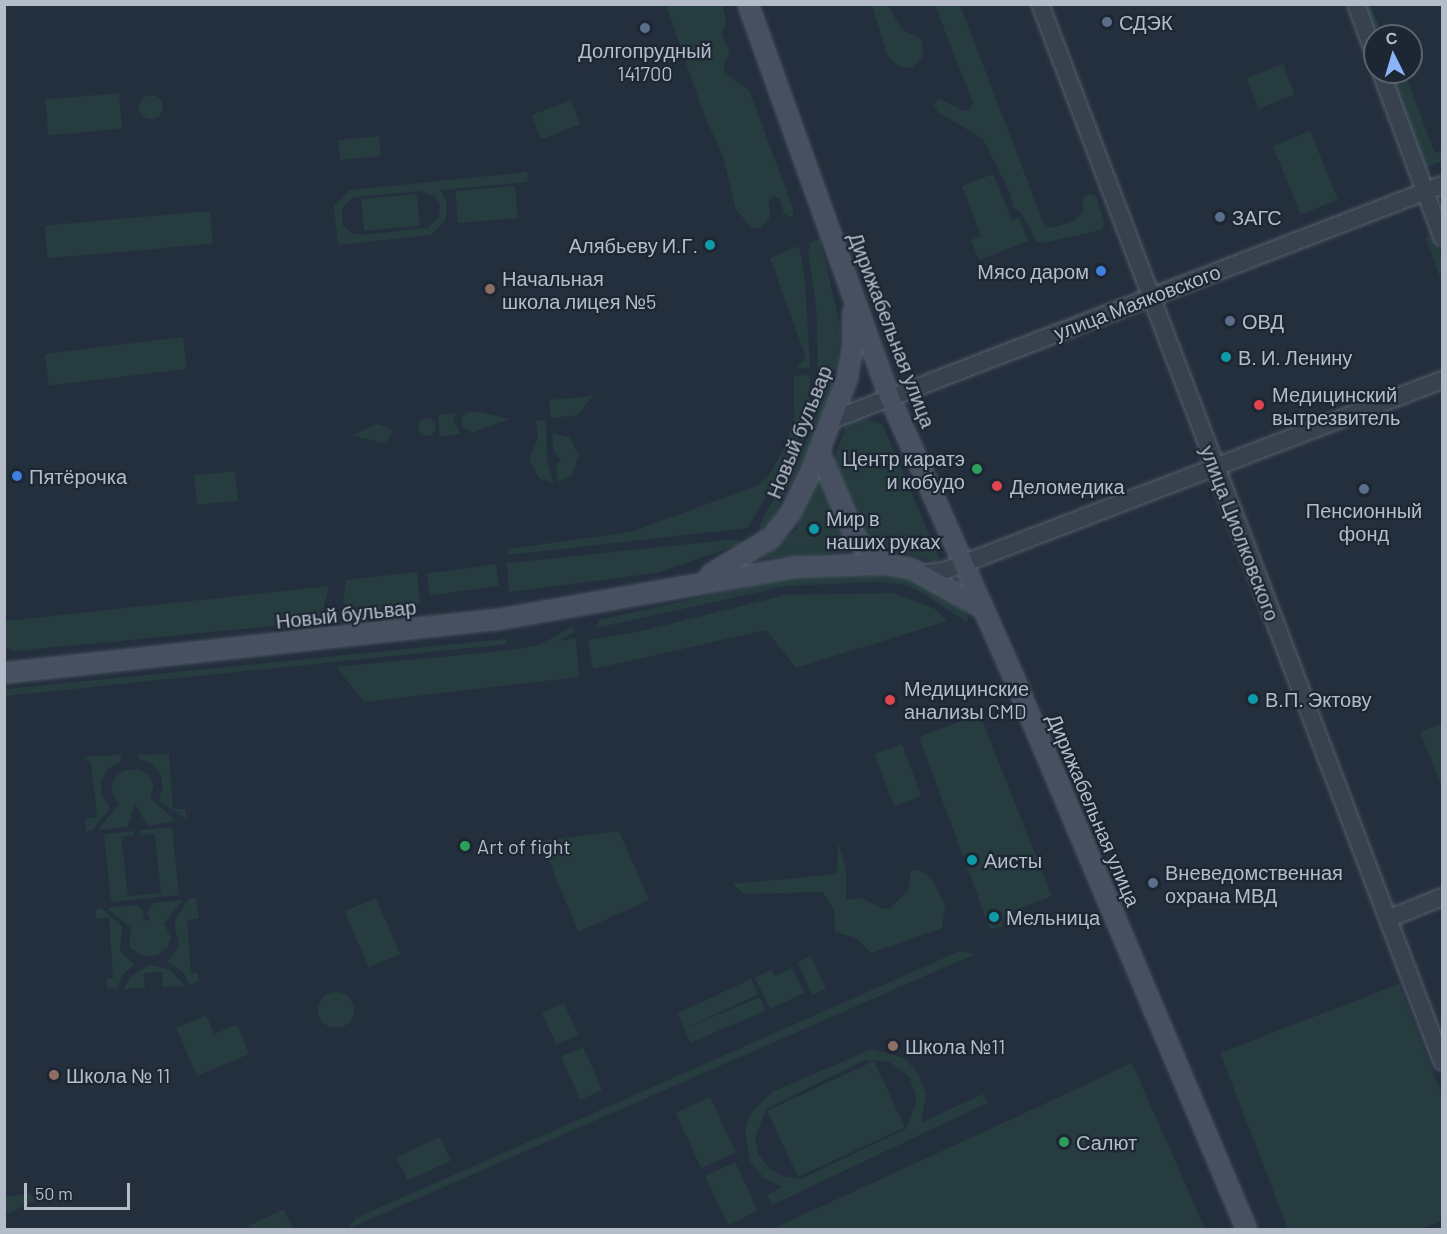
<!DOCTYPE html>
<html>
<head>
<meta charset="utf-8">
<style>
  body { margin:0 }
  #map { position:relative; width:1447px; height:1234px; overflow:hidden; background:#242f3e; font-family:Barlow,sans-serif }
  div>[style] { position:absolute }
  [style*='--x'] { left:calc(var(--x)*1px); top:calc(var(--y)*1px); width:calc(var(--w)*1px); rotate:calc(var(--a)*1deg) }
  .green>* { inset:0; background:#263c3f; transform-origin:0 0 }
  .round { border-radius:50% }
  .roads { filter:drop-shadow(0 0 2px #565f6c) drop-shadow(0 0 2px #565f6c) }
  .tertiary>* { height:16px; margin:-8px; padding:0 8px; transform-origin:8px; border-radius:8px; background:#38414e }
  .secondary>* { height:18px; margin:-9px; padding:0 9px; transform-origin:9px; border-radius:9px; background:#465061 }
  .dots>* { width:16px; height:16px; translate:-50% -50%; box-sizing:border-box; border:3px solid #1d2633; border-radius:50% }
  span { translate:-50% -50%; white-space:nowrap; text-align:center; line-height:1.15; -webkit-text-stroke:4.5px #1d2633; paint-order:stroke }
  .poi-label { font-size:20px; color:#b4bcc9 }
  .left { translate:0 -50%; text-align:left }
  .right { translate:-100% -50%; text-align:right }
  .street-label { font-size:20px; color:#b4bcc9 }
  .frame { position:absolute; inset:0; border:6px solid #b4bcc9; pointer-events:none }
  .north { position:absolute; left:1363px; top:24px; width:60px; height:60px; box-sizing:border-box; background:#1d2633; border:2px solid #59626f; border-radius:50%; rotate:355deg; font-size:16px; font-weight:700; line-height:24px; text-align:center; color:#b4bcc9 }
  .north::after { content:''; display:block; margin:auto; width:21px; height:27px; background:#8ab4f8; clip-path:polygon(50% 0,100% 100%,50% 72%,0 100%) }
  .scale { position:absolute; left:24px; top:1183px; width:106px; height:27px; box-sizing:border-box; border:3px solid #b4bcc9; border-top:0; padding-left:8px; font-size:18px; line-height:21px; white-space:nowrap; color:#b4bcc9; -webkit-text-stroke:4px #1d2633; paint-order:stroke }
</style>
</head>
<body>
<div id="map">
  <div class="green">
    <div style="clip-path:polygon(666px 5px,722px 5px,726px 20px,722px 34px,730px 53px,723px 66px,725px 73px,749px 90px,794px 211px,791px 218px,784px 213px,780px 199px,773px 196px,769px 202px,770px 217px,760px 228px,752px 228px,736px 210px,723px 157px,703px 112px)"></div>
    <div style="clip-path:polygon(872px 5px,887px 5px,902px 29px,922px 40px,923px 56px,912px 68px,898px 66px,887px 55px)"></div>
    <div style="clip-path:polygon(935px 5px,960px 5px,1044px 224px,1051px 228px,1072px 222px,1083px 213px,1083px 199px,1089px 194px,1096px 196px,1105px 224px,1101px 230px,1043px 243px,1036px 241px,1022px 214px,1013px 207px,1010px 193px,983px 139px,938px 112px,934px 105px,938px 98px,964px 111px,970px 109px,973px 103px)"></div>
    <div style="clip-path:polygon(1364px 5px,1371px 5px,1379px 27px,1373px 28px)"></div>
    <div style="left:1283px;top:64px;width:33px;height:39px;rotate:69deg"></div>
    <div style="clip-path:polygon(1389px 72px,1404px 72px,1435px 153px,1442px 150px,1442px 161px,1424px 168px)"></div>
    <div style="left:119px;top:93px;width:36px;height:74px;rotate:85deg"></div>
    <div class="round" style="left:139px;top:95px;width:24px;height:24px"></div>
    <div style="left:571px;top:100px;width:26px;height:42px;rotate:69deg"></div>
    <div style="left:1310px;top:131px;width:74px;height:40px;rotate:68deg"></div>
    <div style="left:379px;top:136px;width:20px;height:41px;rotate:84deg"></div>
    <div style="clip-path:polygon(evenodd,527px 172px,528px 182px,440px 190px,447px 203px,446px 219px,431px 235px,338px 245px,334px 206px,350px 190px,527px 172px,419px 191px,434px 196px,440px 205px,439px 216px,428px 228px,362px 235px,352px 233px,343px 225px,342px 209px,353px 197px,419px 191px)"></div>
    <div style="clip-path:polygon(993px 174px,1012px 220px,1019px 218px,1028px 241px,979px 260px,971px 240px,981px 236px,962px 186px)"></div>
    <div style="left:515px;top:186px;width:32px;height:60px;rotate:85deg"></div>
    <div style="left:417px;top:194px;width:32px;height:56px;rotate:85deg"></div>
    <div style="left:210px;top:211px;width:33px;height:166px;rotate:85deg"></div>
    <div style="clip-path:polygon(1425px 236px,1436px 239px,1442px 257px,1442px 282px)"></div>
    <div style="clip-path:polygon(820px 239px,841px 329px,837px 370px,818px 368px,816px 304px,808px 252px,811px 242px)"></div>
    <div style="clip-path:polygon(799px 246px,805px 279px,810px 367px,796px 369px,806px 358px,770px 258px)"></div>
    <div style="left:183px;top:337px;width:32px;height:139px;rotate:83deg"></div>
    <div style="clip-path:polygon(810px 375px,809px 409px,798px 441px,748px 528px,508px 555px,508px 549px,631px 532px,756px 486px,769px 475px,780px 456px,794px 421px,794px 376px)"></div>
    <div style="clip-path:polygon(817px 376px,835px 380px,807px 452px,777px 511px,760px 533px,759px 526px,810px 434px,817px 407px)"></div>
    <div style="clip-path:polygon(593px 396px,578px 415px,551px 418px,549px 400px)"></div>
    <div style="clip-path:polygon(468px 412px,480px 412px,509px 419px,472px 433px,461px 426px,462px 417px)"></div>
    <div style="clip-path:polygon(457px 413px,453px 420px,461px 434px,440px 437px,438px 415px)"></div>
    <div style="clip-path:polygon(864px 417px,883px 425px,939px 558px,935px 562px,882px 547px,862px 532px,834px 459px,847px 424px)"></div>
    <div class="round" style="left:418px;top:418px;width:18px;height:18px"></div>
    <div style="clip-path:polygon(546px 420px,547px 460px,553px 483px,539px 478px,529px 460px,538px 437px,536px 421px)"></div>
    <div style="clip-path:polygon(376px 424px,391px 429px,391px 436px,384px 443px,352px 436px)"></div>
    <div style="clip-path:polygon(552px 433px,569px 437px,579px 455px,572px 475px,558px 482px,556px 466px,561px 459px,554px 453px)"></div>
    <div style="left:235px;top:471px;width:30px;height:41px;rotate:84deg"></div>
    <div style="clip-path:polygon(818px 476px,853px 551px,760px 559px,796px 530px)"></div>
    <div style="clip-path:polygon(736px 539px,745px 543px,656px 573px,509px 592px,507px 563px)"></div>
    <div style="left:496px;top:564px;width:22px;height:70px;rotate:82deg"></div>
    <div style="clip-path:polygon(417px 572px,420px 603px,402px 611px,356px 614px,343px 601px,346px 580px)"></div>
    <div style="clip-path:polygon(851px 573px,902px 576px,920px 582px,963px 609px,968px 617px,967px 622px,919px 591px,900px 584px,877px 582px,787px 586px,596px 628px,599px 620px,786px 578px)"></div>
    <div style="clip-path:polygon(329px 586px,321px 618px,315px 622px,15px 651px,5px 647px,5px 621px)"></div>
    <div style="clip-path:polygon(894px 593px,935px 609px,947px 621px,796px 668px,766px 630px,593px 669px,588px 640px,642px 631px,786px 595px)"></div>
    <div style="left:572px;top:626px;width:6px;height:56px;rotate:59deg"></div>
    <div style="clip-path:polygon(576px 638px,579px 677px,364px 702px,336px 667px,512px 650px)"></div>
    <div style="clip-path:polygon(506px 639px,507px 644px,5px 696px,5px 689px)"></div>
    <div style="clip-path:polygon(978px 710px,1052px 896px,1005px 914px,1002px 927px,990px 929px,919px 737px,979px 714px)"></div>
    <div style="clip-path:polygon(1442px 723px,1442px 784px,1441px 785px,1420px 732px)"></div>
    <div style="left:902px;top:744px;width:56px;height:29px;rotate:70deg"></div>
    <div style="clip-path:polygon(169px 754px,173px 809px,185px 809px,187px 820px,159px 800px,163px 786px,160px 773px,151px 763px,139px 759px,138px 755px)"></div>
    <div style="clip-path:polygon(121px 755px,121px 761px,108px 769px,101px 782px,102px 796px,110px 808px,92px 831px,86px 831px,85px 819px,97px 817px,91px 762px,84px 760px,89px 756px)"></div>
    <div style="clip-path:polygon(137px 769px,149px 775px,154px 786px,150px 798px,176px 821px,148px 826px,135px 805px,127px 827px,98px 830px,119px 804px,111px 790px,114px 778px,123px 771px)"></div>
    <div style="clip-path:polygon(172px 827px,179px 895px,111px 902px,104px 834px,134px 831px,134px 835px,121px 837px,128px 896px,161px 893px,155px 834px,140px 835px,140px 830px)"></div>
    <div style="clip-path:polygon(619px 831px,649px 900px,578px 932px,541px 841px)"></div>
    <div style="clip-path:polygon(838px 842px,846px 870px,846px 900px,862px 898px,883px 909px,890px 908px,908px 891px,911px 870px,919px 870px,931px 878px,939px 892px,945px 905px,942px 928px,871px 953px,856px 938px,835px 932px,834px 910px,822px 892px,744px 894px,732px 884px,837px 874px)"></div>
    <div style="clip-path:polygon(196px 898px,199px 919px,187px 920px,191px 973px,198px 973px,199px 981px,190px 985px,182px 971px,167px 962px,179px 946px,174px 921px,189px 899px)"></div>
    <div style="left:376px;top:898px;width:61px;height:34px;rotate:67deg"></div>
    <div style="clip-path:polygon(183px 900px,164px 924px,171px 937px,168px 947px,158px 955px,145px 957px,129px 947px,131px 928px,107px 908px,137px 905px,144px 913px,142px 921px,150px 920px,147px 912px,154px 903px)"></div>
    <div style="clip-path:polygon(101px 908px,122px 926px,120px 951px,134px 965px,122px 975px,118px 989px,107px 988px,107px 979px,113px 978px,109px 918px,96px 919px,96px 909px)"></div>
    <div style="clip-path:polygon(960px 951px,975px 954px,348px 1229px,356px 1218px)"></div>
    <div style="left:811px;top:956px;width:36px;height:15px;rotate:66deg"></div>
    <div style="clip-path:polygon(150px 965px,171px 970px,184px 986px,163px 987px,162px 972px,144px 973px,145px 988px,124px 989px,131px 976px)"></div>
    <div style="clip-path:polygon(792px 968px,804px 993px,770px 1009px,755px 978px,772px 969px,775px 976px)"></div>
    <div style="left:751px;top:979px;width:17px;height:81px;rotate:65deg"></div>
    <div style="clip-path:polygon(1399px 984px,1442px 1095px,1442px 1221px,1421px 1229px,1288px 1229px,1220px 1053px)"></div>
    <div class="round" style="left:318px;top:992px;width:36px;height:36px"></div>
    <div style="left:760px;top:997px;width:15px;height:82px;rotate:67deg"></div>
    <div style="left:564px;top:1003px;width:35px;height:24px;rotate:66deg"></div>
    <div style="clip-path:polygon(206px 1015px,214px 1034px,237px 1025px,249px 1054px,197px 1076px,176px 1028px)"></div>
    <div style="left:583px;top:1047px;width:47px;height:24px;rotate:66deg"></div>
    <div style="clip-path:polygon(evenodd,872px 1049px,904px 1058px,919px 1074px,926px 1095px,921px 1123px,983px 1094px,987px 1103px,772px 1205px,767px 1195px,782px 1187px,764px 1178px,750px 1161px,745px 1132px,750px 1114px,772px 1092px,872px 1049px,865px 1060px,888px 1061px,909px 1076px,917px 1099px,906px 1129px,801px 1179px,782px 1176px,768px 1167px,758px 1154px,755px 1138px,766px 1109px,865px 1060px)"></div>
    <div style="left:874px;top:1061px;width:73px;height:118px;rotate:65deg"></div>
    <div style="clip-path:polygon(1132px 1063px,1205px 1229px,772px 1229px,1014px 1118px)"></div>
    <div style="left:710px;top:1097px;width:61px;height:38px;rotate:65deg"></div>
    <div style="left:440px;top:1137px;width:26px;height:48px;rotate:65deg"></div>
    <div style="left:735px;top:1162px;width:54px;height:33px;rotate:65deg"></div>
    <div style="clip-path:polygon(31px 1193px,35px 1201px,5px 1215px,5px 1197px)"></div>
    <div style="clip-path:polygon(284px 1209px,293px 1229px,249px 1229px,248px 1226px)"></div>
  </div>
  <div class="roads">
    <div class="tertiary">
      <div style="--x:1040;--y:4;--w:1131;--a:69.18"></div>
      <div style="--x:1356;--y:4;--w:54;--a:69.6"></div>
      <div style="--x:1381;--y:72;--w:176;--a:69.7"></div>
      <div style="--x:832;--y:420;--w:654;--a:-21.07"></div>
      <div style="--x:927;--y:573;--w:17;--a:-7"></div>
      <div style="--x:944;--y:571;--w:533;--a:-20.98"></div>
      <div style="--x:1388;--y:919;--w:58;--a:-22.2"></div>
    </div>
    <div class="secondary">
      <div style="--x:748;--y:4;--w:419;--a:70.2"></div>
      <div style="--x:890;--y:398;--w:312;--a:66.1"></div>
      <div style="--x:1016;--y:683;--w:594;--a:67.11"></div>
      <div style="--x:819;--y:451;--w:98;--a:67.1"></div>
      <div style="--x:857;--y:541;--w:36;--a:39"></div>
      <div style="--x:711;--y:574;--w:70;--a:-31"></div>
      <div style="--x:771;--y:538;--w:33;--a:-52"></div>
      <div style="--x:791;--y:512;--w:48;--a:-64"></div>
      <div style="--x:812;--y:469;--w:97;--a:-68.7"></div>
      <div style="--x:847;--y:379;--w:35;--a:-80"></div>
      <div style="--x:853;--y:345;--w:32;--a:-90"></div>
      <div style="--x:4;--y:673;--w:494;--a:-6.2"></div>
      <div style="--x:495;--y:620;--w:305;--a:-10"></div>
      <div style="--x:795;--y:567;--w:90;--a:-1.9"></div>
      <div style="--x:885;--y:564;--w:27;--a:10"></div>
      <div style="--x:912;--y:569;--w:82;--a:29.1"></div>
    </div>
  </div>
  <div class="dots">
    <div style="left:1107px;top:22px;background:#5c6f8a"></div>
    <div style="left:645px;top:28px;background:#5c6f8a"></div>
    <div style="left:1220px;top:217px;background:#5c6f8a"></div>
    <div style="left:710px;top:245px;background:#0f9aa8"></div>
    <div style="left:1101px;top:271px;background:#3f7fe0"></div>
    <div style="left:490px;top:289px;background:#8d6e63"></div>
    <div style="left:1230px;top:321px;background:#5c6f8a"></div>
    <div style="left:1226px;top:357px;background:#0f9aa8"></div>
    <div style="left:1259px;top:405px;background:#e0444e"></div>
    <div style="left:977px;top:469px;background:#2e9e5b"></div>
    <div style="left:17px;top:476px;background:#3f7fe0"></div>
    <div style="left:997px;top:486px;background:#e0444e"></div>
    <div style="left:1364px;top:489px;background:#5c6f8a"></div>
    <div style="left:814px;top:529px;background:#0f9aa8"></div>
    <div style="left:1253px;top:699px;background:#0f9aa8"></div>
    <div style="left:890px;top:700px;background:#e0444e"></div>
    <div style="left:465px;top:846px;background:#2e9e5b"></div>
    <div style="left:972px;top:860px;background:#0f9aa8"></div>
    <div style="left:1153px;top:883px;background:#5c6f8a"></div>
    <div style="left:994px;top:917px;background:#0f9aa8"></div>
    <div style="left:893px;top:1046px;background:#8d6e63"></div>
    <div style="left:54px;top:1075px;background:#8d6e63"></div>
    <div style="left:1064px;top:1142px;background:#2e9e5b"></div>
  </div>
  <div class="poi-label">
    <span class="left" style="left:1119px;top:22px">СДЭК</span>
    <span style="left:645px;top:62px">Долгопрудный<br>141700</span>
    <span class="left" style="left:1232px;top:217px">ЗАГС</span>
    <span class="right" style="left:698px;top:245px">Алябьеву И.Г.</span>
    <span class="right" style="left:1089px;top:271px">Мясо даром</span>
    <span class="left" style="left:502px;top:290px">Начальная<br>школа лицея №5</span>
    <span class="left" style="left:1242px;top:321px">ОВД</span>
    <span class="left" style="left:1238px;top:357px">В. И. Ленину</span>
    <span class="left" style="left:1272px;top:406px">Медицинский<br>вытрезвитель</span>
    <span class="right" style="left:965px;top:470px">Центр каратэ<br>и кобудо</span>
    <span class="left" style="left:29px;top:476px">Пятёрочка</span>
    <span class="left" style="left:1010px;top:486px">Деломедика</span>
    <span style="left:1364px;top:522px">Пенсионный<br>фонд</span>
    <span class="left" style="left:826px;top:530px">Мир в<br>наших руках</span>
    <span class="left" style="left:904px;top:700px">Медицинские<br>анализы CMD</span>
    <span class="left" style="left:1265px;top:699px">В.П. Эктову</span>
    <span class="left" style="left:477px;top:846px">Art of fight</span>
    <span class="left" style="left:984px;top:860px">Аисты</span>
    <span class="left" style="left:1165px;top:884px">Вневедомственная<br>охрана МВД</span>
    <span class="left" style="left:1006px;top:917px">Мельница</span>
    <span class="left" style="left:905px;top:1046px">Школа №11</span>
    <span class="left" style="left:66px;top:1075px">Школа № 11</span>
    <span class="left" style="left:1076px;top:1142px">Салют</span>
  </div>
  <div class="street-label">
    <span style="left:1137px;top:302px;rotate:-21deg">улица Маяковского</span>
    <span style="left:892px;top:330px;rotate:69deg">Дирижабельная улица</span>
    <span style="left:799px;top:432px;rotate:-68deg">Новый бульвар</span>
    <span style="left:1240px;top:533px;rotate:69deg">улица Циолковского</span>
    <span style="left:346px;top:614px;rotate:-6deg">Новый бульвар</span>
    <span style="left:1094px;top:810px;rotate:67deg">Дирижабельная улица</span>
  </div>
  <div class="frame"></div>
  <div class="north">С</div>
  <div class="scale">50 m</div>
</div>
</body>
</html>
